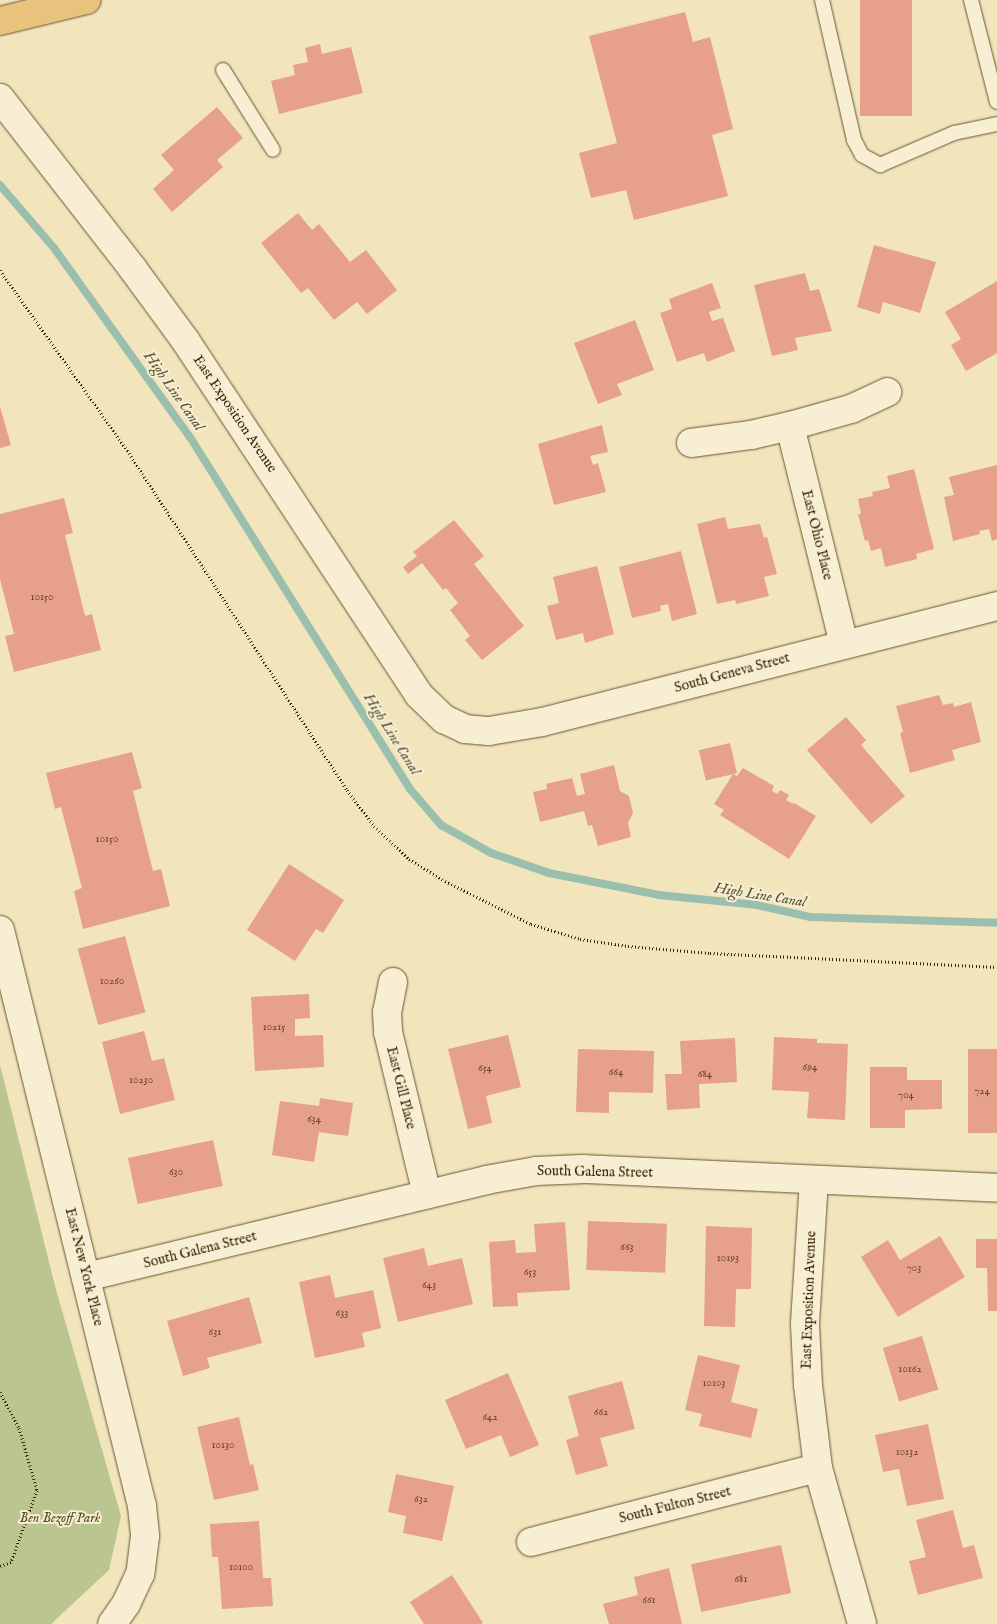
<!DOCTYPE html>
<html>
<head>
<meta charset="utf-8">
<style>
  body { margin:0 }
  #map { position:relative; width:997px; height:1624px; overflow:hidden; background:#f2e5bb; font-family:"IM FELL English",serif }
  div>[style] { position:absolute }
  [style*='--x'] { left:calc(var(--x)*1px); top:calc(var(--y)*1px); width:calc(var(--w)*1px); rotate:calc(var(--a)*1deg) }
  .green>* { inset:0; background:#bac590 }
  .stream>* { height:8px; margin:-4px; padding:0 4px; transform-origin:4px; border-radius:4px; background:#9bbfaf }
  .building>* { inset:0; background:#e6a08c; transform-origin:0 0 }
  .path>* { height:3px; margin-top:-1.5px; transform-origin:0; background:repeating-linear-gradient(90deg,#3a2301 0 1px,transparent 0 3.5px) }
  .roads { filter:drop-shadow(0 0 1px #685430) drop-shadow(0 0 1px #685430) }
  .service>* { height:14px; margin:-7px; padding:0 7px; transform-origin:7px; border-radius:7px; background:#f7eed3 }
  .minor>* { height:28px; margin:-14px; padding:0 14px; transform-origin:14px; border-radius:14px; background:#f7eed3 }
  .primary>* { height:28px; margin:-14px; padding:0 14px; transform-origin:14px; border-radius:14px; background:#e9c27e }
  span { translate:-50% -50%; white-space:nowrap; text-align:center; line-height:1.15; -webkit-text-stroke:4px #f7eed3; paint-order:stroke }
  .number-label { font-size:11px; color:#654224 }
  .number-label span { -webkit-text-stroke-width:0 }
  .street-label { font-size:14px; color:#3a2301 }
  .park-label { font-size:14px; color:#5a4c25; font-style:italic }
  .water-label { font-size:15px; color:#575235; font-style:italic }
</style>
</head>
<body>
<div id="map">
  <div class="green">
    <div style="clip-path:polygon(0 1065px,55px 1286px,121px 1516px,109px 1570px,51px 1624px,0 1624px)"></div>
  </div>
  <div class="stream">
    <div style="--x:0;--y:185;--w:83;--a:49.4"></div>
    <div style="--x:54;--y:248;--w:233;--a:54.3"></div>
    <div style="--x:190;--y:437;--w:415;--a:58"></div>
    <div style="--x:410;--y:789;--w:48;--a:49.3"></div>
    <div style="--x:441;--y:825;--w:57;--a:29.2"></div>
    <div style="--x:491;--y:853;--w:61;--a:19"></div>
    <div style="--x:549;--y:873;--w:112;--a:11.3"></div>
    <div style="--x:659;--y:895;--w:99;--a:5.8"></div>
    <div style="--x:757;--y:905;--w:54;--a:12.8"></div>
    <div style="--x:810;--y:917;--w:187;--a:1.8"></div>
  </div>
  <div class="building">
    <div style="left:860px;top:0;width:52px;height:116px"></div>
    <div style="clip-path:polygon(685px 12px,693px 42px,710px 37px,733px 129px,712px 135px,728px 196px,634px 220px,626px 190px,591px 198px,579px 153px,617px 143px,589px 36px)"></div>
    <div style="clip-path:polygon(320px 44px,322px 54px,351px 47px,363px 93px,279px 114px,271px 81px,295px 75px,293px 65px,308px 62px,305px 48px)"></div>
    <div style="clip-path:polygon(217px 107px,243px 138px,217px 160px,223px 167px,172px 212px,153px 189px,174px 170px,161px 155px)"></div>
    <div style="clip-path:polygon(298px 213px,312px 230px,319px 224px,350px 262px,366px 250px,397px 290px,367px 314px,357px 302px,334px 320px,308px 288px,301px 293px,261px 243px)"></div>
    <div style="clip-path:polygon(874px 245px,936px 262px,920px 313px,883px 302px,880px 314px,857px 307px)"></div>
    <div style="clip-path:polygon(805px 273px,810px 291px,819px 289px,832px 331px,795px 338px,798px 350px,772px 356px,754px 285px)"></div>
    <div style="clip-path:polygon(997px 281px,997px 353px,966px 371px,951px 345px,961px 339px,945px 312px)"></div>
    <div style="clip-path:polygon(712px 283px,721px 308px,709px 312px,712px 321px,723px 318px,735px 351px,707px 362px,704px 353px,677px 362px,660px 313px,672px 309px,669px 299px)"></div>
    <div style="clip-path:polygon(635px 320px,654px 370px,617px 384px,622px 395px,598px 404px,574px 343px)"></div>
    <div style="clip-path:polygon(0 407px,11px 445px,0 448px)"></div>
    <div style="clip-path:polygon(602px 425px,608px 452px,590px 456px,593px 465px,598px 463px,606px 492px,554px 505px,538px 444px)"></div>
    <div style="clip-path:polygon(997px 465px,997px 539px,992px 541px,989px 529px,979px 531px,980px 534px,953px 541px,944px 497px,954px 495px,949px 477px)"></div>
    <div style="clip-path:polygon(914px 469px,934px 549px,916px 554px,917px 559px,885px 567px,881px 548px,871px 551px,868px 540px,865px 541px,858px 514px,861px 514px,858px 499px,873px 496px,872px 492px,890px 488px,887px 476px)"></div>
    <div style="clip-path:polygon(64px 498px,73px 533px,65px 535px,85px 616px,92px 614px,101px 650px,14px 672px,5px 636px,14px 634px,0 579px,0 514px)"></div>
    <div style="clip-path:polygon(725px 517px,728px 529px,760px 524px,764px 538px,767px 537px,777px 574px,764px 577px,769px 596px,736px 604px,735px 600px,717px 604px,697px 524px)"></div>
    <div style="clip-path:polygon(454px 520px,484px 556px,474px 564px,524px 626px,482px 660px,465px 640px,470px 636px,450px 610px,458px 603px,446px 588px,443px 590px,422px 563px,408px 574px,403px 567px,417px 556px,413px 552px)"></div>
    <div style="clip-path:polygon(681px 551px,697px 614px,672px 621px,668px 604px,660px 606px,661px 611px,632px 618px,619px 567px)"></div>
    <div style="clip-path:polygon(597px 566px,614px 634px,585px 643px,583px 633px,556px 640px,547px 606px,559px 603px,553px 577px)"></div>
    <div style="clip-path:polygon(939px 695px,943px 705px,953px 703px,954px 707px,971px 702px,981px 742px,952px 750px,955px 760px,910px 773px,900px 733px,903px 732px,896px 706px)"></div>
    <div style="clip-path:polygon(846px 717px,866px 740px,861px 745px,905px 796px,871px 824px,807px 750px)"></div>
    <div style="left:730px;top:743px;width:31px;height:32px;rotate:77deg"></div>
    <div style="clip-path:polygon(132px 752px,142px 788px,133px 791px,153px 871px,161px 869px,170px 906px,83px 929px,74px 891px,82px 888px,61px 807px,55px 809px,46px 773px)"></div>
    <div style="clip-path:polygon(614px 765px,620px 791px,629px 796px,633px 813px,628px 823px,631px 837px,598px 846px,592px 825px,588px 826px,584px 811px,540px 822px,533px 792px,547px 789px,546px 784px,572px 778px,577px 796px,585px 794px,580px 774px)"></div>
    <div style="clip-path:polygon(743px 768px,774px 786px,772px 791px,777px 794px,780px 790px,789px 795px,786px 800px,793px 804px,794px 803px,816px 816px,789px 859px,720px 815px,724px 810px,714px 804px,733px 774px,737px 776px)"></div>
    <div style="clip-path:polygon(289px 864px,344px 900px,323px 933px,316px 929px,295px 961px,247px 930px)"></div>
    <div style="left:125px;top:936px;width:79px;height:49px;rotate:75deg"></div>
    <div style="clip-path:polygon(309px 994px,310px 1018px,295px 1019px,295px 1036px,323px 1035px,324px 1067px,255px 1071px,251px 997px)"></div>
    <div style="clip-path:polygon(144px 1031px,152px 1061px,164px 1058px,175px 1100px,120px 1114px,102px 1042px)"></div>
    <div style="clip-path:polygon(508px 1035px,521px 1087px,486px 1096px,492px 1123px,468px 1129px,448px 1049px)"></div>
    <div style="clip-path:polygon(774px 1037px,817px 1039px,817px 1043px,848px 1044px,845px 1120px,807px 1118px,809px 1092px,772px 1090px)"></div>
    <div style="clip-path:polygon(735px 1038px,737px 1082px,699px 1084px,700px 1108px,667px 1110px,665px 1074px,682px 1074px,680px 1041px)"></div>
    <div style="clip-path:polygon(578px 1049px,654px 1051px,653px 1093px,609px 1092px,609px 1113px,576px 1112px)"></div>
    <div style="left:968px;top:1049px;width:29px;height:84px"></div>
    <div style="clip-path:polygon(870px 1067px,907px 1067px,907px 1080px,942px 1080px,942px 1109px,905px 1110px,905px 1128px,870px 1128px)"></div>
    <div style="clip-path:polygon(320px 1098px,353px 1103px,348px 1136px,319px 1132px,314px 1162px,272px 1155px,280px 1101px,319px 1106px)"></div>
    <div style="left:213px;top:1140px;width:47px;height:87px;rotate:78deg"></div>
    <div style="left:588px;top:1221px;width:79px;height:49px;rotate:2deg"></div>
    <div style="clip-path:polygon(565px 1222px,570px 1290px,517px 1293px,518px 1306px,493px 1307px,489px 1242px,515px 1240px,516px 1253px,536px 1252px,534px 1224px)"></div>
    <div style="clip-path:polygon(706px 1226px,752px 1228px,751px 1289px,736px 1289px,735px 1327px,704px 1326px)"></div>
    <div style="clip-path:polygon(940px 1236px,965px 1277px,898px 1317px,861px 1257px,888px 1240px,900px 1260px)"></div>
    <div style="clip-path:polygon(976px 1239px,997px 1239px,997px 1311px,988px 1311px,987px 1268px,976px 1268px)"></div>
    <div style="clip-path:polygon(424px 1248px,428px 1266px,462px 1258px,473px 1304px,398px 1322px,383px 1258px)"></div>
    <div style="clip-path:polygon(330px 1275px,335px 1298px,373px 1290px,381px 1328px,362px 1333px,365px 1347px,315px 1358px,299px 1282px)"></div>
    <div style="clip-path:polygon(249px 1297px,262px 1343px,207px 1358px,210px 1368px,183px 1376px,167px 1321px)"></div>
    <div style="left:922px;top:1336px;width:56px;height:41px;rotate:73deg"></div>
    <div style="clip-path:polygon(698px 1355px,740px 1365px,731px 1402px,758px 1409px,751px 1438px,699px 1426px,702px 1414px,685px 1410px)"></div>
    <div style="clip-path:polygon(508px 1373px,539px 1445px,510px 1457px,501px 1435px,466px 1449px,445px 1400px)"></div>
    <div style="clip-path:polygon(622px 1381px,635px 1429px,600px 1438px,608px 1466px,576px 1475px,566px 1440px,579px 1436px,568px 1396px)"></div>
    <div style="clip-path:polygon(239px 1417px,250px 1465px,253px 1464px,259px 1490px,214px 1500px,197px 1427px)"></div>
    <div style="clip-path:polygon(928px 1424px,944px 1499px,907px 1506px,899px 1469px,883px 1472px,875px 1435px)"></div>
    <div style="clip-path:polygon(396px 1474px,454px 1486px,442px 1541px,403px 1533px,406px 1516px,388px 1512px)"></div>
    <div style="clip-path:polygon(953px 1510px,963px 1548px,974px 1545px,983px 1578px,918px 1595px,909px 1561px,926px 1557px,916px 1520px)"></div>
    <div style="clip-path:polygon(259px 1521px,263px 1578px,271px 1578px,273px 1606px,222px 1609px,218px 1557px,212px 1557px,210px 1524px)"></div>
    <div style="left:781px;top:1545px;width:49px;height:92px;rotate:78deg"></div>
    <div style="clip-path:polygon(669px 1568px,682px 1624px,609px 1624px,603px 1604px,638px 1595px,634px 1577px)"></div>
    <div style="clip-path:polygon(452px 1575px,483px 1623px,481px 1624px,424px 1624px,410px 1602px)"></div>
  </div>
  <div class="path">
    <div style="--x:0;--y:270;--w:224;--a:54.8"></div>
    <div style="--x:129;--y:453;--w:401;--a:57.1"></div>
    <div style="--x:347;--y:790;--w:45;--a:53.1"></div>
    <div style="--x:374;--y:826;--w:48;--a:43.3"></div>
    <div style="--x:409;--y:859;--w:42;--a:31.4"></div>
    <div style="--x:445;--y:881;--w:96;--a:26.6"></div>
    <div style="--x:531;--y:924;--w:51;--a:17"></div>
    <div style="--x:580;--y:939;--w:49;--a:8.3"></div>
    <div style="--x:628;--y:946;--w:82;--a:4.9"></div>
    <div style="--x:710;--y:953;--w:287;--a:2.8"></div>
    <div style="--x:0;--y:1392;--w:41;--a:62.2"></div>
    <div style="--x:19;--y:1428;--w:65;--a:73.8"></div>
    <div style="--x:37;--y:1490;--w:77;--a:109.9"></div>
    <div style="--x:11;--y:1562;--w:12;--a:160"></div>
  </div>
  <div class="roads">
    <div class="service">
      <div style="--x:822;--y:0;--w:144;--a:77.1"></div>
      <div style="--x:854;--y:140;--w:17;--a:62"></div>
      <div style="--x:862;--y:155;--w:21;--a:29"></div>
      <div style="--x:880;--y:165;--w:81;--a:-23.4"></div>
      <div style="--x:954;--y:133;--w:44;--a:-11.8"></div>
      <div style="--x:971;--y:0;--w:105;--a:75.7"></div>
      <div style="--x:223;--y:70;--w:94;--a:58"></div>
    </div>
    <div class="minor">
      <div style="--x:0;--y:98;--w:217;--a:52.1"></div>
      <div style="--x:133;--y:269;--w:88;--a:53.8"></div>
      <div style="--x:185;--y:340;--w:425;--a:56.6"></div>
      <div style="--x:419;--y:695;--w:35;--a:44"></div>
      <div style="--x:444;--y:719;--w:23;--a:25"></div>
      <div style="--x:465;--y:729;--w:24;--a:5"></div>
      <div style="--x:489;--y:731;--w:54;--a:-9.6"></div>
      <div style="--x:542;--y:722;--w:470;--a:-14.3"></div>
      <div style="--x:790;--y:426;--w:225;--a:76.1"></div>
      <div style="--x:691;--y:443;--w:61;--a:-7.6"></div>
      <div style="--x:751;--y:435;--w:40;--a:-13"></div>
      <div style="--x:790;--y:426;--w:63;--a:-15.6"></div>
      <div style="--x:851;--y:409;--w:40;--a:-25"></div>
      <div style="--x:0;--y:930;--w:593;--a:76.15"></div>
      <div style="--x:142;--y:1506;--w:30;--a:84"></div>
      <div style="--x:145;--y:1536;--w:38;--a:97"></div>
      <div style="--x:140;--y:1574;--w:33;--a:115"></div>
      <div style="--x:126;--y:1604;--w:24;--a:125"></div>
      <div style="--x:393;--y:982;--w:31;--a:101"></div>
      <div style="--x:387;--y:1012;--w:20;--a:87"></div>
      <div style="--x:388;--y:1032;--w:167;--a:76.5"></div>
      <div style="--x:814;--y:1180;--w:145;--a:93.6"></div>
      <div style="--x:805;--y:1325;--w:60;--a:87.1"></div>
      <div style="--x:808;--y:1385;--w:84;--a:83.1"></div>
      <div style="--x:818;--y:1468;--w:162;--a:74.2"></div>
      <div style="--x:86;--y:1277;--w:412;--a:-13.6"></div>
      <div style="--x:486;--y:1180;--w:51;--a:-10.2"></div>
      <div style="--x:536;--y:1171;--w:48;--a:-2.4"></div>
      <div style="--x:584;--y:1169;--w:413;--a:2.6"></div>
      <div style="--x:531;--y:1542;--w:296;--a:-14.5"></div>
    </div>
    <div class="primary">
      <div style="--x:0;--y:21;--w:89;--a:-13.7"></div>
    </div>
  </div>
  <div class="number-label">
    <span style="left:42px;top:597px">10150</span>
    <span style="left:107px;top:839px">10150</span>
    <span style="left:112px;top:981px">10260</span>
    <span style="left:274px;top:1027px">10215</span>
    <span style="left:810px;top:1067px">694</span>
    <span style="left:485px;top:1068px">654</span>
    <span style="left:616px;top:1072px">664</span>
    <span style="left:705px;top:1074px">684</span>
    <span style="left:141px;top:1080px">10230</span>
    <span style="left:982px;top:1091px">724</span>
    <span style="left:906px;top:1095px">704</span>
    <span style="left:314px;top:1119px">634</span>
    <span style="left:176px;top:1172px">630</span>
    <span style="left:627px;top:1247px">663</span>
    <span style="left:728px;top:1258px">10193</span>
    <span style="left:914px;top:1268px">703</span>
    <span style="left:530px;top:1272px">653</span>
    <span style="left:429px;top:1285px">643</span>
    <span style="left:342px;top:1313px">633</span>
    <span style="left:215px;top:1332px">631</span>
    <span style="left:910px;top:1369px">10162</span>
    <span style="left:714px;top:1383px">10103</span>
    <span style="left:601px;top:1412px">662</span>
    <span style="left:490px;top:1417px">642</span>
    <span style="left:223px;top:1445px">10130</span>
    <span style="left:907px;top:1452px">10132</span>
    <span style="left:421px;top:1499px">632</span>
    <span style="left:241px;top:1567px">10100</span>
    <span style="left:741px;top:1579px">681</span>
    <span style="left:649px;top:1600px">661</span>
  </div>
  <div class="street-label">
    <span style="left:235px;top:414px;rotate:56deg">East Exposition Avenue</span>
    <span style="left:817px;top:535px;rotate:76deg">East Ohio Place</span>
    <span style="left:732px;top:673px;rotate:-15deg">South Geneva Street</span>
    <span style="left:401px;top:1088px;rotate:76deg">East Gill Place</span>
    <span style="left:595px;top:1172px;rotate:1deg">South Galena Street</span>
    <span style="left:200px;top:1250px;rotate:-14deg">South Galena Street</span>
    <span style="left:84px;top:1267px;rotate:76deg">East New York Place</span>
    <span style="left:809px;top:1300px;rotate:-88deg">East Exposition Avenue</span>
    <span style="left:675px;top:1505px;rotate:-14deg">South Fulton Street</span>
  </div>
  <div class="park-label">
    <span style="left:60px;top:1518px">Ben Bezoff Park</span>
  </div>
  <div class="water-label">
    <span style="left:174px;top:391px;rotate:55deg">High Line Canal</span>
    <span style="left:392px;top:734px;rotate:58deg">High Line Canal</span>
    <span style="left:760px;top:895px;rotate:9deg">High Line Canal</span>
  </div>
</div>
</body>
</html>
